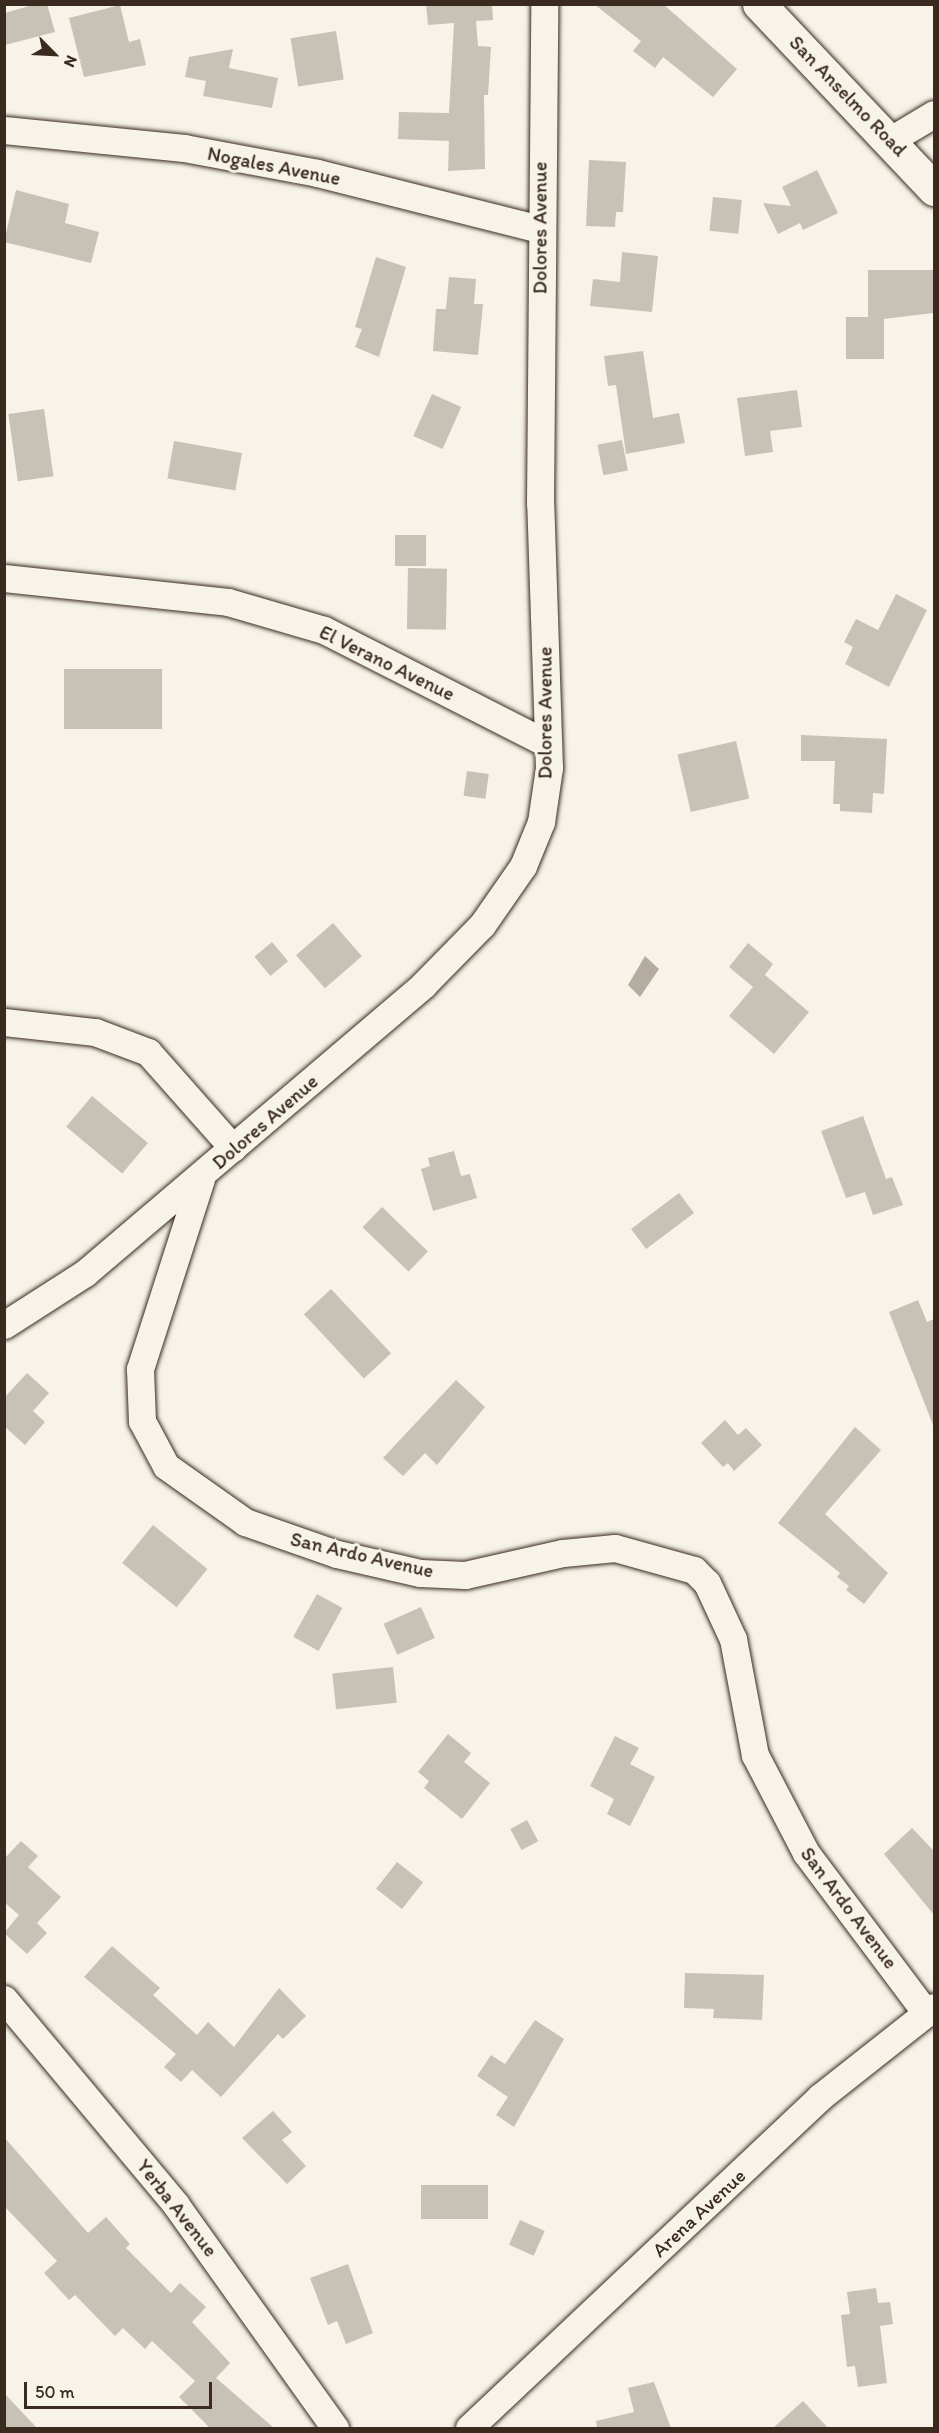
<!DOCTYPE html>
<html>
<head>
<meta charset="utf-8">
<style>
  body { margin:0 }
  #map { position:relative; width:939px; height:2433px; overflow:hidden; background:#f7f3e8; font-family:Itim,sans-serif }
  div>[style] { position:absolute }
  [style*='--x'] { left:calc(var(--x)*1px); top:calc(var(--y)*1px); width:calc(var(--w)*1px); rotate:calc(var(--a)*1deg) }
  .water>* { inset:0; background:#b4aca0 }
  .building>* { inset:0; background:#c8c1b6; transform-origin:0 0 }
  .roads { filter:drop-shadow(0 0 2px #3b2a1e) drop-shadow(0 0 2px #3b2a1e) }
  .street>* { height:27px; margin:-13.5px; padding:0 13.5px; transform-origin:13.5px; border-radius:13.5px; background:#f7f3e8 }
  .secondary>* { height:33px; margin:-16.5px; padding:0 16.5px; transform-origin:16.5px; border-radius:16.5px; background:#f7f3e8 }
  span { translate:-50% -50%; white-space:nowrap; text-align:center; line-height:1.15; -webkit-text-stroke:6px #f7f3e8; paint-order:stroke }
  .street-label { font-size:20px; color:#3b2a1e }
  .frame { position:absolute; inset:0; border:6px solid #3b2a1e; pointer-events:none }
  .north { position:absolute; left:24px; top:24px; width:60px; height:60px; -webkit-text-stroke:4px #f7f3e8; paint-order:stroke; rotate:114deg; font-size:16px; font-weight:700; line-height:24px; text-align:center; color:#3b2a1e }
  .north::after { content:''; display:block; margin:auto; width:21px; height:27px; background:#3b2a1e; clip-path:polygon(50% 0,100% 100%,50% 72%,0 100%) }
  .scale { position:absolute; left:24px; top:2382px; width:188px; height:27px; box-sizing:border-box; border:3px solid #3b2a1e; border-top:0; padding-left:8px; font-size:18px; line-height:21px; white-space:nowrap; color:#3b2a1e; -webkit-text-stroke:4px #f7f3e8; paint-order:stroke }
</style>
</head>
<body>
<div id="map">
  <div class="water">
    <div style="clip-path:polygon(645px 956px,659px 969px,640px 997px,628px 985px)"></div>
  </div>
  <div class="building">
    <div style="clip-path:polygon(36px 4px,47px 4px,55px 32px,5px 45px,5px 13px)"></div>
    <div style="clip-path:polygon(426px 4px,492px 4px,493px 20px,476px 21px,478px 46px,491px 47px,488px 95px,484px 95px,485px 169px,448px 171px,449px 141px,398px 139px,399px 112px,449px 113px,454px 23px,428px 25px)"></div>
    <div style="clip-path:polygon(594px 4px,663px 4px,737px 69px,713px 97px,663px 57px,655px 68px,633px 51px,641px 41px)"></div>
    <div style="clip-path:polygon(120px 5px,129px 42px,140px 39px,146px 65px,84px 77px,69px 18px)"></div>
    <div style="left:336px;top:31px;width:49px;height:46px;rotate:81deg"></div>
    <div style="clip-path:polygon(233px 49px,229px 68px,278px 78px,272px 108px,203px 96px,206px 81px,185px 77px,189px 57px)"></div>
    <div style="clip-path:polygon(589px 160px,626px 162px,623px 212px,616px 212px,615px 227px,586px 226px)"></div>
    <div style="clip-path:polygon(817px 170px,838px 213px,803px 230px,800px 223px,778px 234px,763px 203px,791px 206px,782px 187px)"></div>
    <div style="clip-path:polygon(16px 190px,69px 204px,65px 223px,99px 232px,91px 263px,4px 242px)"></div>
    <div style="left:713px;top:197px;width:29px;height:34px;rotate:6deg"></div>
    <div style="clip-path:polygon(622px 252px,658px 256px,652px 312px,590px 306px,593px 279px,620px 282px)"></div>
    <div style="clip-path:polygon(376px 257px,406px 267px,379px 357px,355px 347px,362px 329px,355px 327px)"></div>
    <div style="clip-path:polygon(868px 270px,933px 270px,933px 313px,884px 319px,884px 359px,846px 359px,846px 317px,868px 317px)"></div>
    <div style="clip-path:polygon(449px 277px,476px 279px,474px 304px,483px 304px,478px 355px,433px 351px,436px 309px,446px 309px)"></div>
    <div style="clip-path:polygon(643px 351px,653px 418px,679px 413px,685px 443px,626px 454px,616px 385px,608px 386px,604px 356px)"></div>
    <div style="clip-path:polygon(797px 390px,802px 427px,770px 431px,773px 452px,745px 456px,737px 398px)"></div>
    <div style="left:432px;top:394px;width:32px;height:46px;rotate:24deg"></div>
    <div style="left:44px;top:409px;width:68px;height:36px;rotate:82deg"></div>
    <div style="left:622px;top:440px;width:31px;height:25px;rotate:79deg"></div>
    <div style="left:174px;top:441px;width:69px;height:38px;rotate:10deg"></div>
    <div style="left:395px;top:535px;width:31px;height:31px"></div>
    <div style="left:408px;top:568px;width:39px;height:61px;rotate:1deg"></div>
    <div style="clip-path:polygon(896px 594px,927px 610px,889px 687px,845px 664px,853px 647px,844px 642px,856px 619px,878px 630px)"></div>
    <div style="left:64px;top:669px;width:98px;height:60px"></div>
    <div style="clip-path:polygon(801px 735px,887px 739px,884px 794px,873px 793px,872px 813px,840px 811px,840px 804px,833px 804px,835px 761px,801px 761px)"></div>
    <div style="left:736px;top:741px;width:59px;height:60px;rotate:77deg"></div>
    <div style="left:467px;top:771px;width:22px;height:25px;rotate:8deg"></div>
    <div style="left:333px;top:923px;width:44px;height:49px;rotate:49deg"></div>
    <div style="left:272px;top:942px;width:25px;height:23px;rotate:50deg"></div>
    <div style="clip-path:polygon(748px 943px,773px 964px,765px 975px,809px 1012px,774px 1054px,729px 1016px,753px 987px,729px 967px)"></div>
    <div style="left:92px;top:1096px;width:73px;height:40px;rotate:40deg"></div>
    <div style="clip-path:polygon(863px 1116px,886px 1179px,892px 1177px,903px 1205px,873px 1215px,865px 1192px,846px 1198px,821px 1131px)"></div>
    <div style="clip-path:polygon(454px 1151px,461px 1176px,470px 1174px,477px 1198px,433px 1211px,421px 1169px,430px 1166px,428px 1158px)"></div>
    <div style="left:679px;top:1193px;width:25px;height:60px;rotate:53deg"></div>
    <div style="left:382px;top:1207px;width:64px;height:28px;rotate:44deg"></div>
    <div style="left:331px;top:1289px;width:88px;height:37px;rotate:47deg"></div>
    <div style="clip-path:polygon(918px 1300px,927px 1322px,934px 1319px,933px 1425px,889px 1312px)"></div>
    <div style="clip-path:polygon(27px 1373px,49px 1393px,33px 1411px,45px 1422px,25px 1445px,4px 1426px,4px 1398px)"></div>
    <div style="clip-path:polygon(456px 1380px,485px 1407px,437px 1465px,425px 1453px,403px 1476px,383px 1458px)"></div>
    <div style="clip-path:polygon(725px 1420px,738px 1435px,746px 1428px,762px 1445px,734px 1471px,728px 1463px,723px 1467px,701px 1443px)"></div>
    <div style="clip-path:polygon(855px 1427px,881px 1450px,825px 1514px,888px 1573px,864px 1604px,846px 1590px,849px 1586px,837px 1577px,840px 1573px,778px 1523px)"></div>
    <div style="left:153px;top:1525px;width:70px;height:49px;rotate:39deg"></div>
    <div style="left:317px;top:1594px;width:29px;height:49px;rotate:29deg"></div>
    <div style="left:421px;top:1607px;width:34px;height:41px;rotate:66deg"></div>
    <div style="left:393px;top:1667px;width:36px;height:61px;rotate:84deg"></div>
    <div style="clip-path:polygon(448px 1734px,471px 1753px,464px 1762px,490px 1783px,462px 1819px,424px 1788px,429px 1781px,418px 1772px)"></div>
    <div style="clip-path:polygon(615px 1736px,639px 1748px,630px 1764px,655px 1777px,630px 1826px,607px 1814px,614px 1799px,590px 1786px)"></div>
    <div style="left:527px;top:1820px;width:24px;height:19px;rotate:62deg"></div>
    <div style="clip-path:polygon(912px 1828px,934px 1851px,934px 1915px,884px 1854px)"></div>
    <div style="clip-path:polygon(21px 1841px,38px 1856px,28px 1867px,61px 1897px,37px 1923px,47px 1933px,27px 1954px,4px 1933px,19px 1915px,4px 1902px,4px 1859px)"></div>
    <div style="left:397px;top:1862px;width:33px;height:34px;rotate:38deg"></div>
    <div style="clip-path:polygon(112px 1946px,160px 1988px,153px 1995px,197px 2035px,208px 2022px,234px 2047px,279px 1988px,306px 2016px,283px 2039px,278px 2034px,221px 2097px,192px 2070px,181px 2082px,164px 2067px,176px 2054px,84px 1977px)"></div>
    <div style="clip-path:polygon(685px 1973px,764px 1975px,762px 2020px,713px 2018px,714px 2009px,684px 2008px)"></div>
    <div style="clip-path:polygon(535px 2020px,564px 2039px,514px 2127px,496px 2115px,508px 2097px,477px 2076px,491px 2055px,505px 2064px)"></div>
    <div style="clip-path:polygon(273px 2111px,292px 2132px,282px 2140px,306px 2166px,287px 2184px,242px 2138px)"></div>
    <div style="clip-path:polygon(4px 2137px,88px 2233px,106px 2217px,130px 2244px,126px 2248px,171px 2293px,180px 2283px,206px 2307px,192px 2322px,230px 2363px,216px 2378px,274px 2428px,210px 2428px,179px 2397px,195px 2381px,152px 2341px,145px 2349px,123px 2328px,115px 2336px,75px 2295px,69px 2300px,44px 2273px,57px 2261px,4px 2206px)"></div>
    <div style="left:421px;top:2185px;width:67px;height:34px"></div>
    <div style="left:520px;top:2220px;width:27px;height:27px;rotate:24deg"></div>
    <div style="clip-path:polygon(348px 2264px,373px 2333px,346px 2344px,337px 2321px,328px 2325px,310px 2278px)"></div>
    <div style="clip-path:polygon(876px 2288px,878px 2303px,890px 2302px,893px 2324px,880px 2326px,887px 2383px,858px 2387px,855px 2366px,847px 2367px,841px 2315px,850px 2314px,847px 2292px)"></div>
    <div style="clip-path:polygon(654px 2382px,671px 2428px,597px 2428px,596px 2421px,634px 2412px,628px 2388px)"></div>
    <div style="clip-path:polygon(4px 2393px,37px 2428px,4px 2428px)"></div>
    <div style="clip-path:polygon(803px 2401px,828px 2428px,773px 2428px)"></div>
  </div>
  <div class="roads">
    <div class="street">
      <div style="--x:4;--y:130;--w:181;--a:5.7"></div>
      <div style="--x:184;--y:148;--w:135;--a:10.6"></div>
      <div style="--x:317;--y:173;--w:230;--a:14.1"></div>
      <div style="--x:892;--y:139;--w:49;--a:-30.8"></div>
      <div style="--x:4;--y:578;--w:225;--a:6.1"></div>
      <div style="--x:228;--y:602;--w:100;--a:16.3"></div>
      <div style="--x:324;--y:630;--w:251;--a:27"></div>
      <div style="--x:4;--y:1022;--w:92;--a:6.3"></div>
      <div style="--x:95;--y:1032;--w:57;--a:20.7"></div>
      <div style="--x:148;--y:1052;--w:128;--a:48.5"></div>
      <div style="--x:201;--y:1179;--w:200;--a:107.8"></div>
      <div style="--x:140;--y:1369;--w:52;--a:87.8"></div>
      <div style="--x:142;--y:1421;--w:51;--a:61.9"></div>
      <div style="--x:166;--y:1466;--w:97;--a:35.3"></div>
      <div style="--x:245;--y:1522;--w:97;--a:19.2"></div>
      <div style="--x:337;--y:1554;--w:85;--a:12.9"></div>
      <div style="--x:420;--y:1573;--w:45;--a:2.5"></div>
      <div style="--x:465;--y:1575;--w:100;--a:-12.7"></div>
      <div style="--x:563;--y:1553;--w:52;--a:-5.5"></div>
      <div style="--x:615;--y:1548;--w:82;--a:15.6"></div>
      <div style="--x:694;--y:1570;--w:18;--a:45"></div>
      <div style="--x:707;--y:1583;--w:62;--a:65.1"></div>
      <div style="--x:733;--y:1639;--w:118;--a:79.3"></div>
      <div style="--x:755;--y:1755;--w:110;--a:62.5"></div>
      <div style="--x:806;--y:1853;--w:196;--a:53.1"></div>
      <div style="--x:4;--y:1325;--w:96;--a:-32.7"></div>
      <div style="--x:85;--y:1273;--w:444;--a:-40.4"></div>
      <div style="--x:423;--y:985;--w:84;--a:-45.5"></div>
      <div style="--x:482;--y:925;--w:72;--a:-55.2"></div>
      <div style="--x:523;--y:866;--w:48;--a:-67.8"></div>
      <div style="--x:541;--y:822;--w:55;--a:-81.6"></div>
      <div style="--x:549;--y:768;--w:265;--a:-91.9"></div>
      <div style="--x:540;--y:503;--w:499;--a:-89.5"></div>
      <div style="--x:4;--y:1999;--w:268;--a:50.1"></div>
      <div style="--x:176;--y:2205;--w:274;--a:54.5"></div>
      <div style="--x:469;--y:2428;--w:482;--a:-43.3"></div>
      <div style="--x:820;--y:2097;--w:145;--a:-38.3"></div>
    </div>
    <div class="secondary">
      <div style="--x:759;--y:4;--w:255;--a:46.6"></div>
    </div>
  </div>
  <div class="street-label">
    <span style="left:848px;top:96px;rotate:46deg">San Anselmo Road</span>
    <span style="left:274px;top:166px;rotate:11deg">Nogales Avenue</span>
    <span style="left:540px;top:228px;rotate:-90deg">Dolores Avenue</span>
    <span style="left:387px;top:663px;rotate:26deg">El Verano Avenue</span>
    <span style="left:545px;top:713px;rotate:-90deg">Dolores Avenue</span>
    <span style="left:265px;top:1122px;rotate:-41deg">Dolores Avenue</span>
    <span style="left:362px;top:1555px;rotate:13deg">San Ardo Avenue</span>
    <span style="left:849px;top:1908px;rotate:53deg">San Ardo Avenue</span>
    <span style="left:177px;top:2208px;rotate:52deg">Yerba Avenue</span>
    <span style="left:699px;top:2213px;rotate:-43deg">Arena Avenue</span>
  </div>
  <div class="frame"></div>
  <div class="north">N</div>
  <div class="scale">50 m</div>
</div>
</body>
</html>
